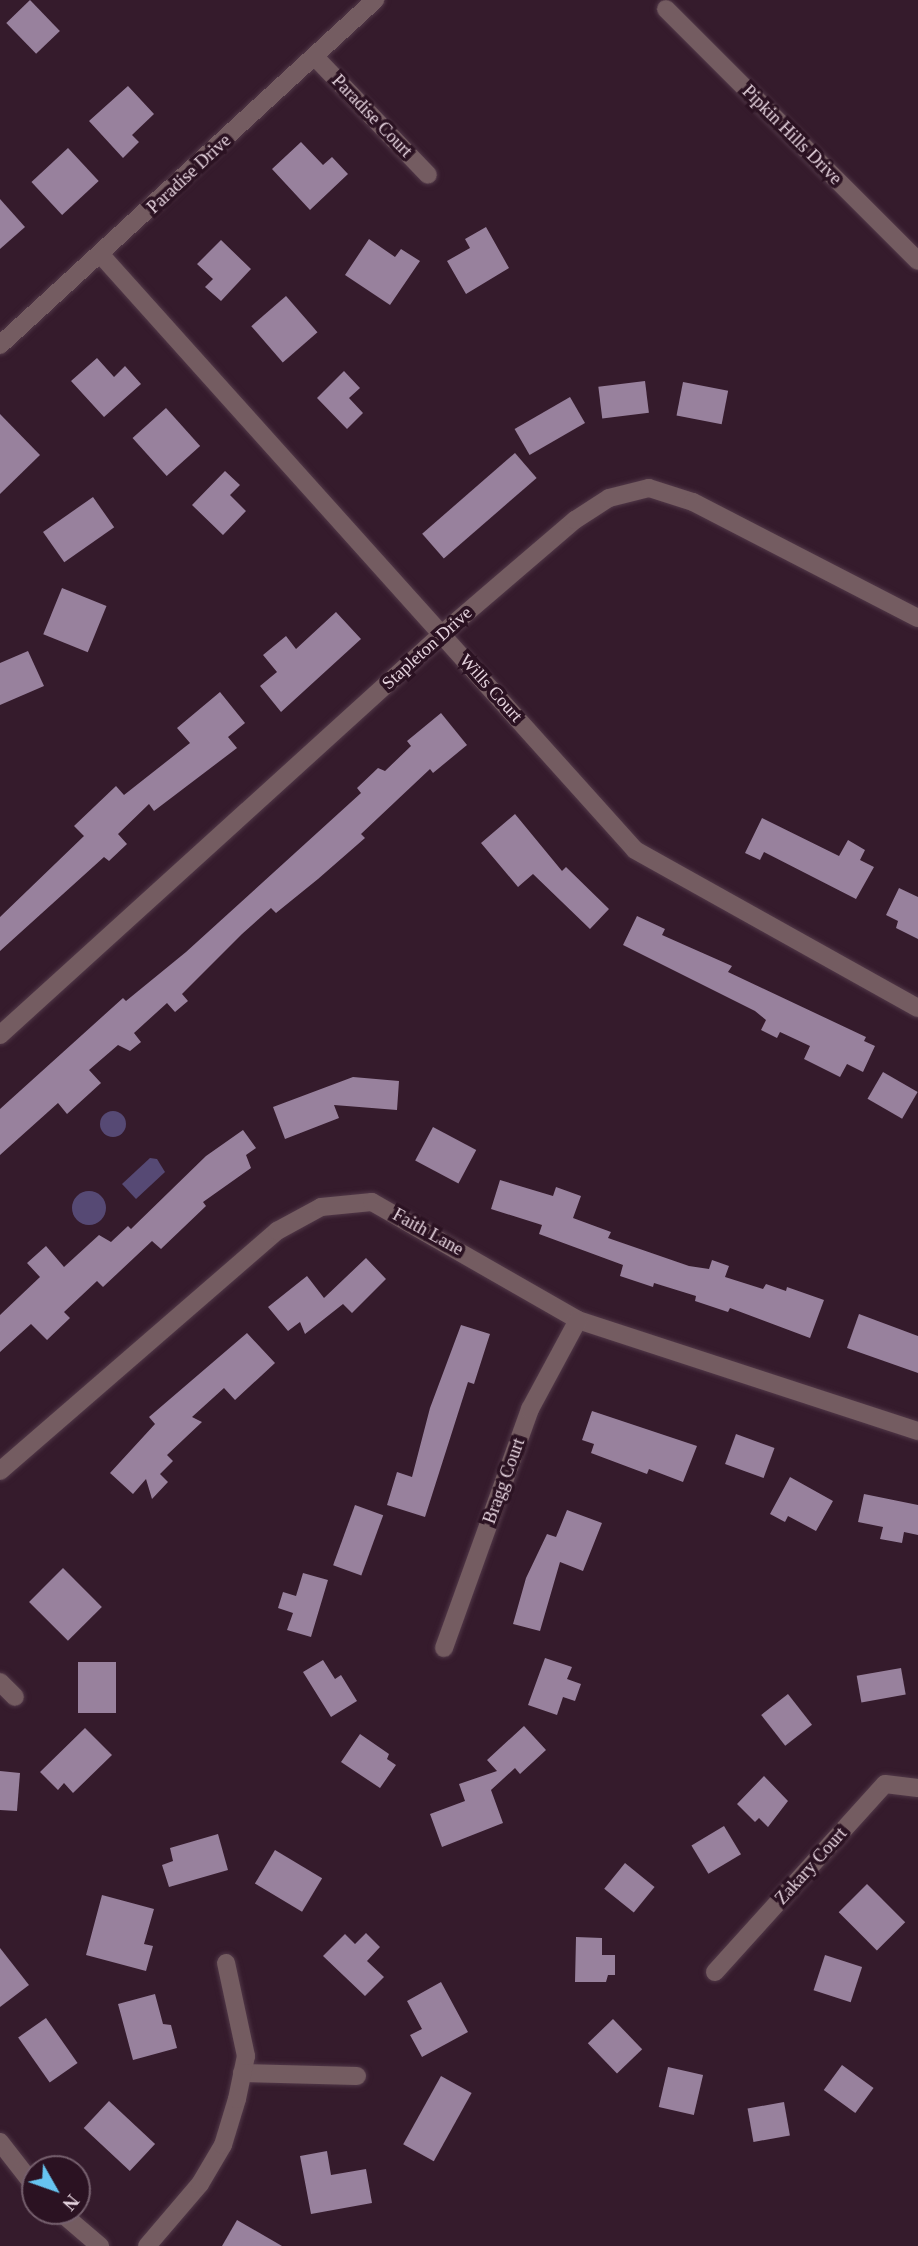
<!DOCTYPE html>
<html>
<head>
<meta charset="utf-8">
<style>
  body { margin:0 }
  #map { position:relative; width:918px; height:2246px; overflow:hidden; background:#351b2c; font-family:"Times New Roman",serif }
  div>[style] { position:absolute }
  [style*='--x'] { left:calc(var(--x)*1px); top:calc(var(--y)*1px); width:calc(var(--w)*1px); rotate:calc(var(--a)*1deg) }
  .water>* { inset:0; background:#564974 }
  .round { border-radius:50% }
  .building>* { inset:0; background:#98819d; transform-origin:0 0 }
  .roads { filter:drop-shadow(0 0 2px #513848) drop-shadow(0 0 2px #513848) }
  .street>* { height:18px; margin:-9px; padding:0 9px; transform-origin:9px; border-radius:9px; background:#745c61 }
  span { translate:-50% -50%; white-space:nowrap; text-align:center; line-height:1.15; -webkit-text-stroke:7px #2b1222; paint-order:stroke }
  .street-label { font-size:18px; color:#e5d3de }
  .north { position:absolute; left:21px; top:2155px; width:70px; height:70px; box-sizing:border-box; background:#2b1222; border:2px solid #755f6d; border-radius:50%; rotate:130deg; font-size:19px; font-weight:700; line-height:28px; text-align:center; color:#e5d3de }
  .north::after { content:''; display:block; margin:auto; width:24px; height:32px; background:#67c4f0; clip-path:polygon(50% 0,100% 100%,50% 72%,0 100%) }
</style>
</head>
<body>
<div id="map">
  <div class="water">
    <div class="round" style="left:100px;top:1111px;width:26px;height:26px"></div>
    <div style="clip-path:polygon(150px 1158px,157px 1159px,165px 1172px,136px 1199px,122px 1184px)"></div>
    <div class="round" style="left:72px;top:1191px;width:34px;height:34px"></div>
  </div>
  <div class="building">
    <div style="left:30px;top:0;width:43px;height:33px;rotate:46deg"></div>
    <div style="clip-path:polygon(128px 86px,154px 114px,132px 135px,139px 142px,123px 158px,89px 121px)"></div>
    <div style="clip-path:polygon(301px 142px,323px 165px,332px 157px,348px 174px,310px 210px,272px 169px)"></div>
    <div style="left:68px;top:148px;width:45px;height:50px;rotate:47deg"></div>
    <div style="clip-path:polygon(0 199px,25px 227px,0 249px)"></div>
    <div style="clip-path:polygon(486px 227px,509px 268px,466px 294px,447px 261px,470px 248px,465px 239px)"></div>
    <div style="clip-path:polygon(369px 239px,395px 257px,401px 249px,420px 261px,390px 305px,345px 275px)"></div>
    <div style="clip-path:polygon(221px 240px,251px 269px,221px 301px,205px 287px,213px 279px,197px 264px)"></div>
    <div style="left:286px;top:296px;width:48px;height:46px;rotate:49deg"></div>
    <div style="clip-path:polygon(97px 358px,114px 377px,125px 366px,141px 384px,104px 417px,71px 381px)"></div>
    <div style="clip-path:polygon(344px 371px,360px 388px,349px 398px,363px 413px,347px 429px,317px 398px)"></div>
    <div style="left:645px;top:381px;width:32px;height:47px;rotate:83deg"></div>
    <div style="left:683px;top:382px;width:46px;height:34px;rotate:11deg"></div>
    <div style="left:570px;top:397px;width:30px;height:64px;rotate:60deg"></div>
    <div style="left:166px;top:408px;width:51px;height:45px;rotate:48deg"></div>
    <div style="clip-path:polygon(0 414px,40px 455px,0 494px)"></div>
    <div style="left:515px;top:453px;width:33px;height:123px;rotate:49deg"></div>
    <div style="clip-path:polygon(225px 471px,240px 485px,230px 495px,246px 511px,223px 535px,192px 505px)"></div>
    <div style="left:93px;top:497px;width:37px;height:61px;rotate:55deg"></div>
    <div style="left:62px;top:588px;width:48px;height:50px;rotate:22deg"></div>
    <div style="clip-path:polygon(336px 612px,361px 639px,281px 712px,260px 686px,277px 672px,263px 655px,286px 636px,296px 649px)"></div>
    <div style="clip-path:polygon(28px 651px,44px 686px,0 705px,0 663px)"></div>
    <div style="clip-path:polygon(220px 692px,245px 723px,228px 737px,237px 748px,154px 811px,149px 804px,118px 834px,127px 844px,109px 861px,104px 857px,0 951px,0 917px,84px 836px,74px 826px,116px 786px,124px 795px,190px 743px,177px 728px)"></div>
    <div style="clip-path:polygon(441px 713px,467px 745px,433px 773px,430px 769px,361px 834px,365px 838px,318px 879px,276px 913px,271px 908px,242px 934px,182px 994px,188px 1001px,175px 1012px,167px 1003px,134px 1033px,141px 1042px,130px 1051px,118px 1045px,89px 1070px,101px 1083px,67px 1114px,58px 1103px,0 1155px,0 1109px,123px 998px,126px 1001px,186px 952px,361px 793px,357px 788px,378px 768px,385px 771px,411px 746px,407px 741px)"></div>
    <div style="clip-path:polygon(515px 814px,562px 871px,566px 867px,609px 909px,590px 929px,533px 874px,518px 887px,481px 843px)"></div>
    <div style="clip-path:polygon(762px 818px,839px 856px,848px 840px,865px 850px,860px 860px,874px 867px,856px 899px,764px 852px,760px 860px,745px 853px)"></div>
    <div style="clip-path:polygon(899px 888px,918px 897px,918px 939px,896px 928px,898px 921px,886px 915px)"></div>
    <div style="clip-path:polygon(637px 916px,665px 929px,662px 935px,732px 966px,728px 972px,866px 1037px,864px 1041px,875px 1046px,863px 1072px,847px 1064px,840px 1077px,804px 1059px,810px 1046px,780px 1032px,777px 1038px,761px 1030px,766px 1020px,755px 1011px,623px 945px)"></div>
    <div style="left:883px;top:1072px;width:40px;height:31px;rotate:30deg"></div>
    <div style="clip-path:polygon(353px 1077px,399px 1081px,397px 1110px,334px 1105px,339px 1118px,285px 1139px,273px 1107px)"></div>
    <div style="left:433px;top:1127px;width:49px;height:38px;rotate:28deg"></div>
    <div style="clip-path:polygon(243px 1130px,256px 1148px,246px 1155px,251px 1168px,203px 1202px,206px 1206px,161px 1249px,152px 1241px,103px 1287px,97px 1281px,64px 1312px,70px 1318px,47px 1340px,31px 1324px,0 1352px,0 1315px,40px 1277px,27px 1263px,46px 1246px,64px 1267px,99px 1235px,111px 1242px,128px 1226px,131px 1229px,206px 1156px)"></div>
    <div style="clip-path:polygon(500px 1180px,553px 1196px,556px 1187px,581px 1196px,573px 1218px,611px 1232px,608px 1238px,689px 1266px,709px 1269px,712px 1260px,729px 1266px,725px 1277px,763px 1289px,766px 1284px,786px 1291px,787px 1287px,824px 1300px,810px 1338px,730px 1308px,728px 1312px,695px 1301px,696px 1296px,654px 1283px,653px 1287px,620px 1276px,623px 1265px,539px 1234px,542px 1225px,491px 1209px)"></div>
    <div style="clip-path:polygon(366px 1258px,386px 1279px,352px 1313px,343px 1304px,305px 1334px,300px 1322px,288px 1331px,268px 1307px,307px 1276px,324px 1298px)"></div>
    <div style="clip-path:polygon(859px 1314px,918px 1336px,918px 1373px,847px 1348px)"></div>
    <div style="clip-path:polygon(461px 1325px,490px 1334px,474px 1384px,468px 1382px,425px 1517px,387px 1505px,397px 1472px,412px 1477px,430px 1408px)"></div>
    <div style="clip-path:polygon(247px 1333px,275px 1363px,235px 1400px,224px 1388px,192px 1417px,202px 1422px,167px 1455px,173px 1461px,160px 1474px,168px 1482px,152px 1499px,146px 1479px,133px 1494px,110px 1473px,155px 1424px,149px 1417px)"></div>
    <div style="clip-path:polygon(592px 1411px,697px 1446px,683px 1482px,649px 1469px,647px 1474px,591px 1453px,594px 1444px,582px 1440px)"></div>
    <div style="left:736px;top:1434px;width:41px;height:32px;rotate:20deg"></div>
    <div style="clip-path:polygon(790px 1477px,833px 1501px,816px 1531px,788px 1516px,785px 1522px,770px 1514px)"></div>
    <div style="clip-path:polygon(864px 1494px,918px 1505px,918px 1535px,904px 1532px,902px 1543px,880px 1539px,883px 1527px,858px 1522px)"></div>
    <div style="left:355px;top:1505px;width:30px;height:64px;rotate:20deg"></div>
    <div style="clip-path:polygon(567px 1510px,602px 1523px,583px 1571px,560px 1562px,540px 1631px,513px 1624px,526px 1578px,547px 1534px,556px 1537px)"></div>
    <div style="left:63px;top:1568px;width:55px;height:48px;rotate:45deg"></div>
    <div style="clip-path:polygon(303px 1573px,328px 1580px,311px 1637px,287px 1630px,293px 1613px,278px 1608px,283px 1592px,296px 1596px)"></div>
    <div style="clip-path:polygon(545px 1658px,572px 1667px,567px 1679px,581px 1684px,575px 1701px,563px 1697px,557px 1715px,528px 1705px)"></div>
    <div style="clip-path:polygon(323px 1660px,335px 1679px,341px 1675px,357px 1701px,331px 1717px,303px 1672px)"></div>
    <div style="left:116px;top:1662px;width:51px;height:38px;rotate:90deg"></div>
    <div style="left:901px;top:1668px;width:27px;height:45px;rotate:80deg"></div>
    <div style="left:788px;top:1694px;width:39px;height:34px;rotate:52deg"></div>
    <div style="clip-path:polygon(524px 1726px,546px 1750px,520px 1774px,515px 1768px,491px 1790px,503px 1823px,442px 1847px,430px 1814px,465px 1801px,459px 1784px,497px 1771px,487px 1760px)"></div>
    <div style="clip-path:polygon(85px 1728px,112px 1755px,73px 1793px,64px 1783px,58px 1790px,40px 1772px)"></div>
    <div style="clip-path:polygon(360px 1734px,389px 1754px,387px 1759px,396px 1765px,380px 1788px,341px 1762px)"></div>
    <div style="clip-path:polygon(0 1771px,20px 1773px,17px 1811px,0 1810px)"></div>
    <div style="clip-path:polygon(764px 1776px,788px 1801px,768px 1827px,759px 1818px,755px 1822px,737px 1804px)"></div>
    <div style="left:724px;top:1826px;width:33px;height:38px;rotate:59deg"></div>
    <div style="clip-path:polygon(218px 1834px,228px 1870px,169px 1887px,162px 1865px,173px 1861px,170px 1848px)"></div>
    <div style="left:275px;top:1850px;width:55px;height:39px;rotate:31deg"></div>
    <div style="left:625px;top:1863px;width:38px;height:33px;rotate:39deg"></div>
    <div style="left:867px;top:1884px;width:54px;height:40px;rotate:45deg"></div>
    <div style="clip-path:polygon(102px 1895px,154px 1909px,144px 1944px,153px 1946px,146px 1971px,86px 1955px)"></div>
    <div style="clip-path:polygon(366px 1933px,380px 1947px,367px 1961px,384px 1977px,365px 1996px,323px 1956px,345px 1934px,355px 1944px)"></div>
    <div style="clip-path:polygon(576px 1937px,602px 1938px,602px 1955px,615px 1955px,615px 1975px,608px 1975px,606px 1982px,575px 1982px)"></div>
    <div style="clip-path:polygon(0 1948px,29px 1985px,0 2007px)"></div>
    <div style="left:825px;top:1955px;width:39px;height:37px;rotate:18deg"></div>
    <div style="clip-path:polygon(441px 1982px,468px 2032px,422px 2057px,410px 2035px,422px 2029px,407px 2001px)"></div>
    <div style="clip-path:polygon(155px 1994px,163px 2024px,171px 2025px,177px 2048px,133px 2060px,118px 2004px)"></div>
    <div style="left:46px;top:2018px;width:55px;height:34px;rotate:55deg"></div>
    <div style="left:613px;top:2019px;width:42px;height:35px;rotate:46deg"></div>
    <div style="left:842px;top:2065px;width:39px;height:31px;rotate:36deg"></div>
    <div style="left:668px;top:2067px;width:36px;height:41px;rotate:13deg"></div>
    <div style="left:441px;top:2076px;width:35px;height:78px;rotate:29deg"></div>
    <div style="left:109px;top:2101px;width:63px;height:37px;rotate:43deg"></div>
    <div style="left:784px;top:2102px;width:34px;height:37px;rotate:80deg"></div>
    <div style="clip-path:polygon(327px 2151px,331px 2175px,366px 2169px,372px 2203px,311px 2214px,300px 2156px)"></div>
    <div style="clip-path:polygon(237px 2220px,282px 2246px,222px 2246px)"></div>
  </div>
  <div class="roads">
    <div class="street">
      <div style="--x:666;--y:9;--w:356;--a:45"></div>
      <div style="--x:315;--y:57;--w:163;--a:46.2"></div>
      <div style="--x:101;--y:255;--w:799;--a:48.09"></div>
      <div style="--x:635;--y:850;--w:324;--a:29.2"></div>
      <div style="--x:0;--y:345;--w:510;--a:-42.61"></div>
      <div style="--x:0;--y:1035;--w:598;--a:-42.22"></div>
      <div style="--x:443;--y:633;--w:174;--a:-40.6"></div>
      <div style="--x:575;--y:520;--w:40;--a:-32.9"></div>
      <div style="--x:609;--y:498;--w:41;--a:-14"></div>
      <div style="--x:649;--y:488;--w:46;--a:17.7"></div>
      <div style="--x:693;--y:502;--w:253;--a:27.3"></div>
      <div style="--x:0;--y:1471;--w:367;--a:-40.9"></div>
      <div style="--x:277;--y:1231;--w:50;--a:-28.6"></div>
      <div style="--x:321;--y:1207;--w:51;--a:-5.6"></div>
      <div style="--x:372;--y:1202;--w:237;--a:29.8"></div>
      <div style="--x:578;--y:1320;--w:358;--a:18.1"></div>
      <div style="--x:444;--y:1648;--w:254;--a:-70.2"></div>
      <div style="--x:530;--y:1409;--w:101;--a:-61.7"></div>
      <div style="--x:0;--y:1682;--w:21;--a:45"></div>
      <div style="--x:715;--y:1972;--w:253;--a:-47.9"></div>
      <div style="--x:885;--y:1784;--w:33;--a:7"></div>
      <div style="--x:242;--y:2073;--w:115;--a:1.5"></div>
      <div style="--x:0;--y:2142;--w:57;--a:52.1"></div>
      <div style="--x:59;--y:2211;--w:54;--a:40.5"></div>
      <div style="--x:147;--y:2246;--w:82;--a:-49.5"></div>
      <div style="--x:200;--y:2184;--w:45;--a:-59.5"></div>
      <div style="--x:223;--y:2145;--w:48;--a:-73.1"></div>
      <div style="--x:237;--y:2099;--w:44;--a:-78.2"></div>
      <div style="--x:246;--y:2056;--w:95;--a:-102.1"></div>
    </div>
  </div>
  <div class="street-label">
    <span style="left:372px;top:116px;rotate:46deg">Paradise Court</span>
    <span style="left:792px;top:135px;rotate:45deg">Pipkin Hills Drive</span>
    <span style="left:189px;top:174px;rotate:-43deg">Paradise Drive</span>
    <span style="left:427px;top:648px;rotate:-42deg">Stapleton Drive</span>
    <span style="left:491px;top:688px;rotate:48deg">Wills Court</span>
    <span style="left:428px;top:1232px;rotate:29deg">Faith Lane</span>
    <span style="left:504px;top:1481px;rotate:-70deg">Bragg Court</span>
    <span style="left:811px;top:1866px;rotate:-48deg">Zakary Court</span>
  </div>
  <div class="north">N</div>
</div>
</body>
</html>
